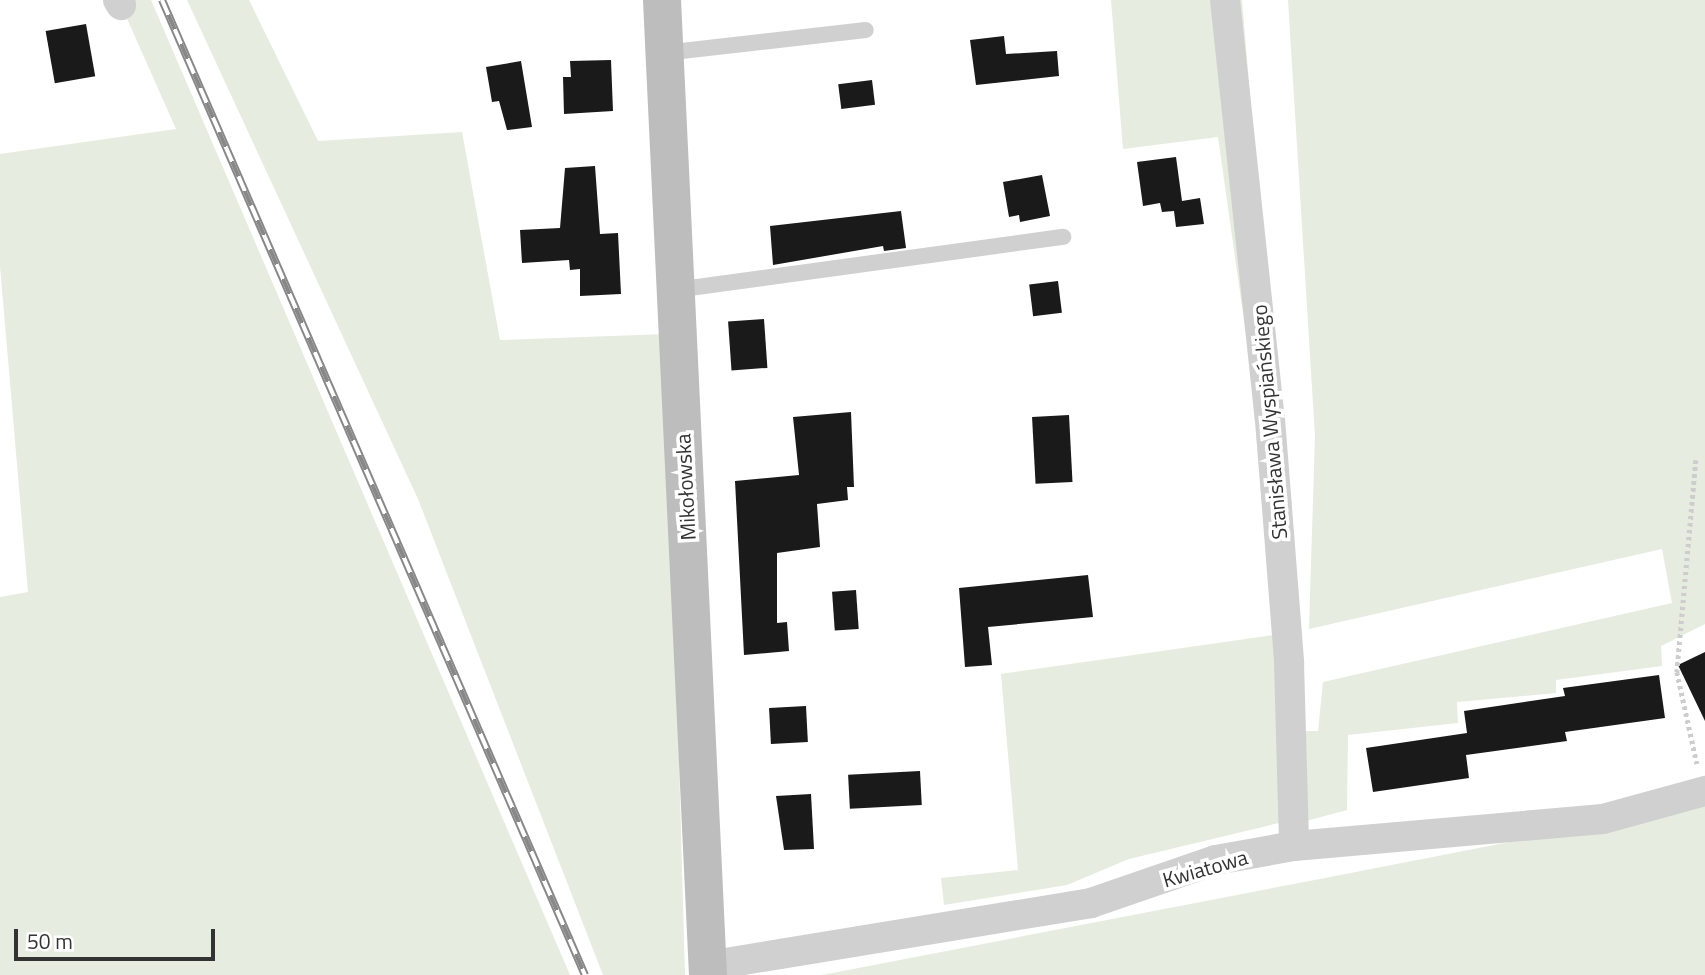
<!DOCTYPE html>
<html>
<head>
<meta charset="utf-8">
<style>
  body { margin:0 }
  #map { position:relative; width:1705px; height:975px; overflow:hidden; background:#fff; font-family:"Titillium Web",sans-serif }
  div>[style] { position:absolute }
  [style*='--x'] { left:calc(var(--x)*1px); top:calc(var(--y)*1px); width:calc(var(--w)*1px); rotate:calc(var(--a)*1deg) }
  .green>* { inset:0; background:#e6ecdf }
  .building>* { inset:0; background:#1a1a1a; transform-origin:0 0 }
  .path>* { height:4.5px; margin-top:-2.25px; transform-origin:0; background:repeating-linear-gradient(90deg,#cdcdcd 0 3.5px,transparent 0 7px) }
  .lane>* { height:16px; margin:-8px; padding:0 8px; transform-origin:8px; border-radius:8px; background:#d0d0d0 }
  .street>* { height:30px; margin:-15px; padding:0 15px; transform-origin:15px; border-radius:15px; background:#d0d0d0 }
  .secondary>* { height:38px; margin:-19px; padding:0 19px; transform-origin:19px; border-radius:19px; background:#bdbdbd }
  .rail>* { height:8px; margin-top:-4px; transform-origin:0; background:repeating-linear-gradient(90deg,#fff 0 16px,#888 0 32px); box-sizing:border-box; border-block:2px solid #888 }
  span { translate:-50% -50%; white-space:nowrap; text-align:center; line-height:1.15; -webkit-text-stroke:7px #fff; paint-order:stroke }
  .street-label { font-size:21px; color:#333 }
  .scale { position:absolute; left:14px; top:929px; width:201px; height:32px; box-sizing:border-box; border:4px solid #333; border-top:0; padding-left:9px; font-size:21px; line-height:24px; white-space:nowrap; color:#333; -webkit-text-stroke:5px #fff; paint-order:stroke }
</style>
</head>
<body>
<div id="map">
  <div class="green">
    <div style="clip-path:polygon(132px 0,151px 0,570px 975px,0 975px,0 597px,28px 592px,0 266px,0 154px,176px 129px,121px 5px)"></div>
    <div style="clip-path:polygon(187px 0,249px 0,318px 141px,462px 132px,500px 340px,667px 334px,685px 975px,603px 975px,418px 499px)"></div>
    <div style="clip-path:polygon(1111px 0,1242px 0,1279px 438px,1283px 822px,1129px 859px,1067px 885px,944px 905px,941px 878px,1018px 870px,1001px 674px,1273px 635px,1250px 363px,1218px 137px,1123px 149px)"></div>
    <div style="clip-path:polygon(1288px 0,1705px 0,1705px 624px,1661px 646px,1662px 666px,1556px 680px,1556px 693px,1457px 702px,1458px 723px,1348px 735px,1347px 810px,1306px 821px,1303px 731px,1318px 731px,1323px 682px,1672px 603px,1662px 549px,1309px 629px,1315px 436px)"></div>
    <div style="clip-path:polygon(1705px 804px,1705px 975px,822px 975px,1325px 878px)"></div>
  </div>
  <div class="building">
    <div style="left:86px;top:24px;width:53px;height:41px;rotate:80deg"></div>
    <div style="clip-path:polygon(1004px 36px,1006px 54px,1057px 51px,1059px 76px,976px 85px,970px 40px)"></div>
    <div style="clip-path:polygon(611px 60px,613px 111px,564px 114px,563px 77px,571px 77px,570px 61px)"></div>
    <div style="clip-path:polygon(521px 61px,532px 127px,507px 130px,499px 101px,492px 102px,486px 67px)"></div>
    <div style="left:872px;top:80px;width:25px;height:34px;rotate:83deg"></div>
    <div style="clip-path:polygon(1176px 157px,1182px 201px,1200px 198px,1204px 224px,1176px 227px,1174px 211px,1162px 212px,1160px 203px,1143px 206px,1137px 162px)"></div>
    <div style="clip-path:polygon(595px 166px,600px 234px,618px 233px,621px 294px,580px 296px,580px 269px,570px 270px,569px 260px,522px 263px,520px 230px,560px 228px,565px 168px)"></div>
    <div style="clip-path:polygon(1042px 175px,1050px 216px,1020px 222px,1019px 215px,1009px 217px,1003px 182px)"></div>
    <div style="clip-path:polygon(901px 211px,906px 248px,884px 251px,883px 246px,773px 265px,770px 226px)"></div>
    <div style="left:1058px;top:281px;width:32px;height:29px;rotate:83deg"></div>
    <div style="left:764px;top:319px;width:49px;height:36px;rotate:86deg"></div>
    <div style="clip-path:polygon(851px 412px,854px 487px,847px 487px,848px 500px,817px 504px,820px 547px,777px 553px,777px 623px,787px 622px,789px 651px,744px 655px,735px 481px,799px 475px,793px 417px)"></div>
    <div style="left:1069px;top:415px;width:67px;height:37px;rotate:87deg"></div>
    <div style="clip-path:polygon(1088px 575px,1093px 617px,988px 627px,992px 665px,965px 667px,959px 588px)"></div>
    <div style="left:856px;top:590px;width:39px;height:24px;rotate:86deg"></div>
    <div style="clip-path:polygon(1705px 652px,1705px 721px,1678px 665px)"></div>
    <div style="clip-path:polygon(1659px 675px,1665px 718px,1565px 732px,1567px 741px,1466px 755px,1469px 778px,1373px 792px,1366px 748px,1467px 733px,1464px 711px,1565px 696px,1563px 688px)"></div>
    <div style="left:806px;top:706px;width:36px;height:37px;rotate:87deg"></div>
    <div style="left:920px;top:771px;width:34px;height:72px;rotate:87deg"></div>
    <div style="clip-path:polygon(811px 794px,814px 849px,784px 850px,776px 796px)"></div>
  </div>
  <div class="path">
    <div style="--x:1696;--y:460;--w:213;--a:95.1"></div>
    <div style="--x:1677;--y:672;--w:94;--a:77.7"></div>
  </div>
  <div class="lane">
    <div style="--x:664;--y:53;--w:203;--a:-6.5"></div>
    <div style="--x:675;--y:290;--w:392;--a:-7.8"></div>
  </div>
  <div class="street">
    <div style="--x:118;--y:0;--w:6;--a:59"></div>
    <div style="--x:1225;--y:0;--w:421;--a:83.9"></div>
    <div style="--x:1270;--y:419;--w:245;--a:85.5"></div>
    <div style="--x:1289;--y:663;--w:183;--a:88.4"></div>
    <div style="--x:707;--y:966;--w:389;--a:-9.3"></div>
    <div style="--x:1091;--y:903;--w:132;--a:-19"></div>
    <div style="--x:1216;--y:860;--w:79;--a:-10.2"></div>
    <div style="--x:1294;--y:846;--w:310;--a:-5"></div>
    <div style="--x:1603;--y:819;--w:106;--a:-15.4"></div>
  </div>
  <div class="secondary">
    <div style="--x:662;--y:0;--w:976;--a:87.3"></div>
  </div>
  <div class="rail">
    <div style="--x:162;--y:0;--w:1063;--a:66.55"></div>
  </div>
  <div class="street-label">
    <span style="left:1269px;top:422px;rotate:-95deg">Stanisława Wyspiańskiego</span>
    <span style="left:685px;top:487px;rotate:-93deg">Mikołowska</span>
    <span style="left:1205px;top:868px;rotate:-16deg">Kwiatowa</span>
  </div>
  <div class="scale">50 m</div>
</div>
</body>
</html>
